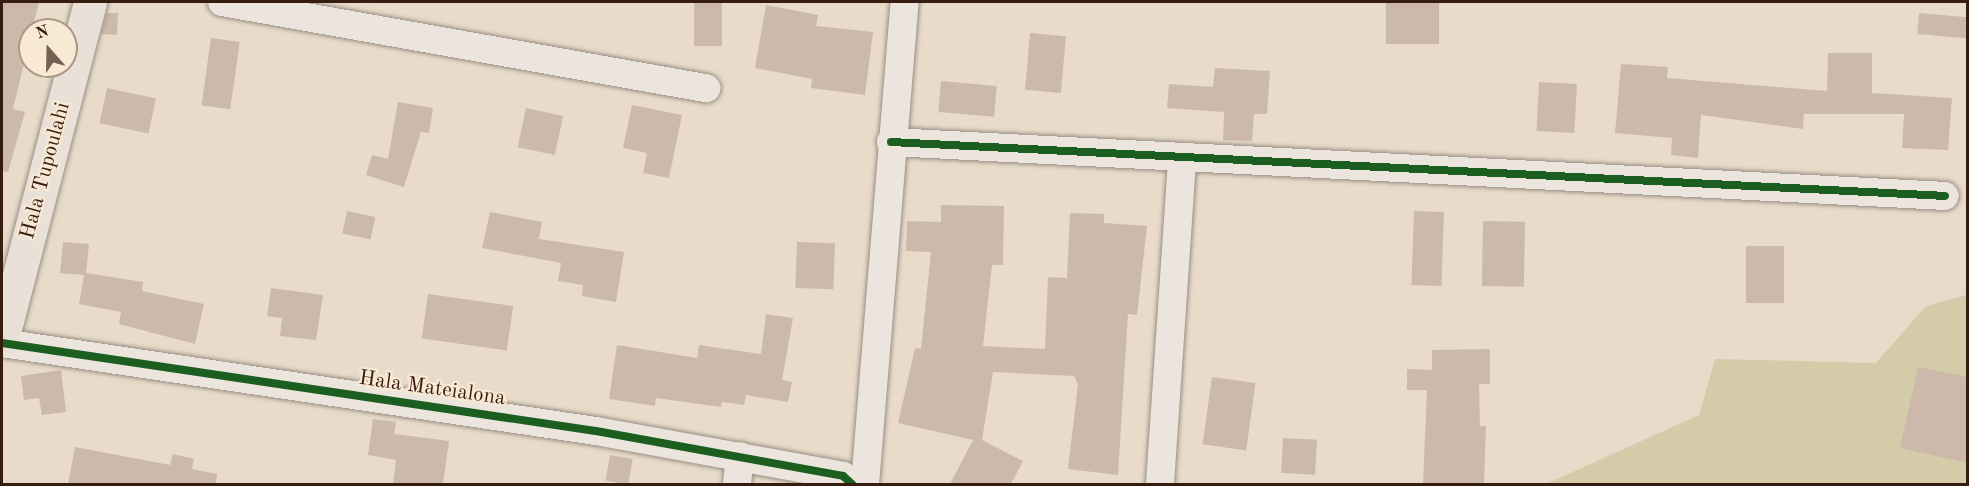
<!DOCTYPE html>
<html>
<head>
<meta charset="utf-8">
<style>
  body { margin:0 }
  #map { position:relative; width:1969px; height:486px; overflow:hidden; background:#e8dbca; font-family:"Old Standard TT",serif }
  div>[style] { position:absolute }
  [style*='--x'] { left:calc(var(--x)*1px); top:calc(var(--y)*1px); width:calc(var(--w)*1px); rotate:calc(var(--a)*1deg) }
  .green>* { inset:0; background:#d4cca8 }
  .building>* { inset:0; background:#ccb9ac; transform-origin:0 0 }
  .roads { filter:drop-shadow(0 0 2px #998e83) drop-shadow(0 0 2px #998e83) }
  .minor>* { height:28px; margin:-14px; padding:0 14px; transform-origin:14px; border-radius:14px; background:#ebe5dd }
  .major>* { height:33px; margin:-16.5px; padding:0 16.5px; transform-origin:16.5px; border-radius:16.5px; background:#e9e1d7 }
  .cycleway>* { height:8px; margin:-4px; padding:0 4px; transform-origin:4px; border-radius:4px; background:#1b5e20 }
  span { translate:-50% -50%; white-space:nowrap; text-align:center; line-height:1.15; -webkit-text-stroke:4.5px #f8e9d4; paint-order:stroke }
  .street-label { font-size:21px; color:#371c10 }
  .frame { position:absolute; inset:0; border:3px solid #371c10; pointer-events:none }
  .north { position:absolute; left:18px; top:18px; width:60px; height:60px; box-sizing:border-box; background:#f8e9d4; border:2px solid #ab9786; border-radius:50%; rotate:340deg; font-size:16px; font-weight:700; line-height:24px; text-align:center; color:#371c10 }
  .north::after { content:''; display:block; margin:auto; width:21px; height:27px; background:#755f51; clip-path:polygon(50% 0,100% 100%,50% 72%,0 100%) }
</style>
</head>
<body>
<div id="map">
  <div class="green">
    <div style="clip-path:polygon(1967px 295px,1967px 484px,1546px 484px,1699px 415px,1715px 359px,1876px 363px,1926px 306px)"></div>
  </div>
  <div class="building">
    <div style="clip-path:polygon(2px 2px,39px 2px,13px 109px,25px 112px,8px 172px,2px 171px)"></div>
    <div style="left:694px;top:2px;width:28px;height:44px"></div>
    <div style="left:1386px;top:2px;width:53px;height:42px"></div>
    <div style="clip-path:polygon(766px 5px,818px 15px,816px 26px,873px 32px,865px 95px,811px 88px,812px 79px,755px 68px)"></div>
    <div style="clip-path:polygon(107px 13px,118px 13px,117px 35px,101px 34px)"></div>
    <div style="left:1919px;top:13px;width:49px;height:21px;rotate:5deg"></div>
    <div style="left:1030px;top:33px;width:36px;height:57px;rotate:5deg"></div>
    <div style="left:211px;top:38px;width:29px;height:68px;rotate:8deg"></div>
    <div style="clip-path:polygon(1828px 53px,1872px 53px,1872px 93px,1952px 98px,1948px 150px,1902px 148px,1904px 114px,1804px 114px,1803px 129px,1701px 115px,1698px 158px,1671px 155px,1672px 138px,1615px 133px,1621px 64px,1668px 67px,1667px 78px,1827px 91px)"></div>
    <div style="clip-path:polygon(1215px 68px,1270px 71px,1267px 114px,1254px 114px,1252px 141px,1223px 140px,1224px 112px,1167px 108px,1169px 84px,1213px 87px)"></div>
    <div style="left:941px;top:81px;width:56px;height:31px;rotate:5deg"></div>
    <div style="left:1539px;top:82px;width:38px;height:49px;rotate:3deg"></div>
    <div style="left:107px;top:88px;width:50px;height:36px;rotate:12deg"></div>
    <div style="clip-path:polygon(398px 102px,433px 108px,429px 133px,421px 132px,404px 187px,366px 175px,372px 155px,388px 159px)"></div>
    <div style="clip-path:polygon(632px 105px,682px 115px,669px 178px,643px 173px,647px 153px,623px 148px)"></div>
    <div style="left:526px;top:108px;width:38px;height:40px;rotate:12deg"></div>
    <div style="clip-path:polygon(941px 205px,1004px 206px,1003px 265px,992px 265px,983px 346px,1045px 349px,1048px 277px,1067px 278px,1070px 213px,1104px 214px,1104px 223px,1147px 226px,1137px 315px,1128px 314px,1118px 475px,1068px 469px,1078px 384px,1074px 376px,993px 372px,982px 440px,1023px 461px,1011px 484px,950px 484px,973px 440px,898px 423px,915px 348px,921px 349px,931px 252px,906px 251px,907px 221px,941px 222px)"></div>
    <div style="left:347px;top:211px;width:29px;height:23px;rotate:12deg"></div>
    <div style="left:1414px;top:211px;width:30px;height:74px;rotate:2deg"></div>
    <div style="clip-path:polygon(490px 212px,542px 222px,539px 239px,624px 252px,616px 302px,582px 296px,583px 285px,558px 281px,561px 263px,482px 248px)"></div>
    <div style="left:1483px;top:221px;width:42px;height:65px;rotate:1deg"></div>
    <div style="clip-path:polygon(63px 242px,89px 244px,86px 273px,143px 282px,142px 291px,204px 304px,195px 344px,119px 324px,121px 312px,79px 304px,84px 275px,60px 273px)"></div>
    <div style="left:797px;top:242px;width:38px;height:46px;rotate:2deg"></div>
    <div style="left:1746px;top:246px;width:38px;height:57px"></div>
    <div style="clip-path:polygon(271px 288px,323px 295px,316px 340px,280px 336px,282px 318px,267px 316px)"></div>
    <div style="left:428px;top:294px;width:86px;height:45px;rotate:8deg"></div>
    <div style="clip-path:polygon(766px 314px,793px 318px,782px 380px,792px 382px,788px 402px,746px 395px,744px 405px,722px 402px,721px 407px,656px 398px,655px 406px,609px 399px,617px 345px,697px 358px,699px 345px,761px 354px)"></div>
    <div style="clip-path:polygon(1490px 349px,1490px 384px,1479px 384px,1480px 426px,1486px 426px,1484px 484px,1423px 484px,1427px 390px,1407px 390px,1407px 369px,1432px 370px,1432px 350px)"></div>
    <div style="clip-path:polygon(1918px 367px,1968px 377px,1968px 463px,1900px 448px)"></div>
    <div style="clip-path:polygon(61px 370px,66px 412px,42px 415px,39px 398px,24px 400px,21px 376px)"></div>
    <div style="left:1212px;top:377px;width:44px;height:68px;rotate:8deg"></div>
    <div style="clip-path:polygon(373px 419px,396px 422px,394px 434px,449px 441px,443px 484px,393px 484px,396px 460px,368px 455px)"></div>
    <div style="left:1283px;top:438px;width:34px;height:35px;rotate:3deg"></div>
    <div style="clip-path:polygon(75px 447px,170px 465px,173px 454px,194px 459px,192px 469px,217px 474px,216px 484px,68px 484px)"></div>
    <div style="left:610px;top:455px;width:23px;height:26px;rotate:10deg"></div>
  </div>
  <div class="roads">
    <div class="minor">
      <div style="--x:222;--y:2;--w:492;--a:10.1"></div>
      <div style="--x:891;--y:142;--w:1055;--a:2.93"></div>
      <div style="--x:2;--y:343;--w:600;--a:8.43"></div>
      <div style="--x:596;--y:431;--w:251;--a:10.3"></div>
      <div style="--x:843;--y:476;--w:12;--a:42"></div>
      <div style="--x:737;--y:484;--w:28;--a:-84"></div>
      <div style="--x:865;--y:484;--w:484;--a:-85.3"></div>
      <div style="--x:1160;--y:484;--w:325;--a:-86.1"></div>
    </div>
    <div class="major">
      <div style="--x:2;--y:340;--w:349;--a:-75.4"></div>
    </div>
  </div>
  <div class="cycleway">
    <div style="--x:891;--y:142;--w:1055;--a:2.93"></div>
    <div style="--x:2;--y:343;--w:600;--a:8.43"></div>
    <div style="--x:596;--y:431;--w:251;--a:10.3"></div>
    <div style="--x:843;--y:476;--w:12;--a:42"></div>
  </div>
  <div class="street-label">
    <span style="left:46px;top:171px;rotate:-75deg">Hala Tupoulahi</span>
    <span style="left:432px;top:389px;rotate:8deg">Hala Mateialona</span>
  </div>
  <div class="frame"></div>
  <div class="north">N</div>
</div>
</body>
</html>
